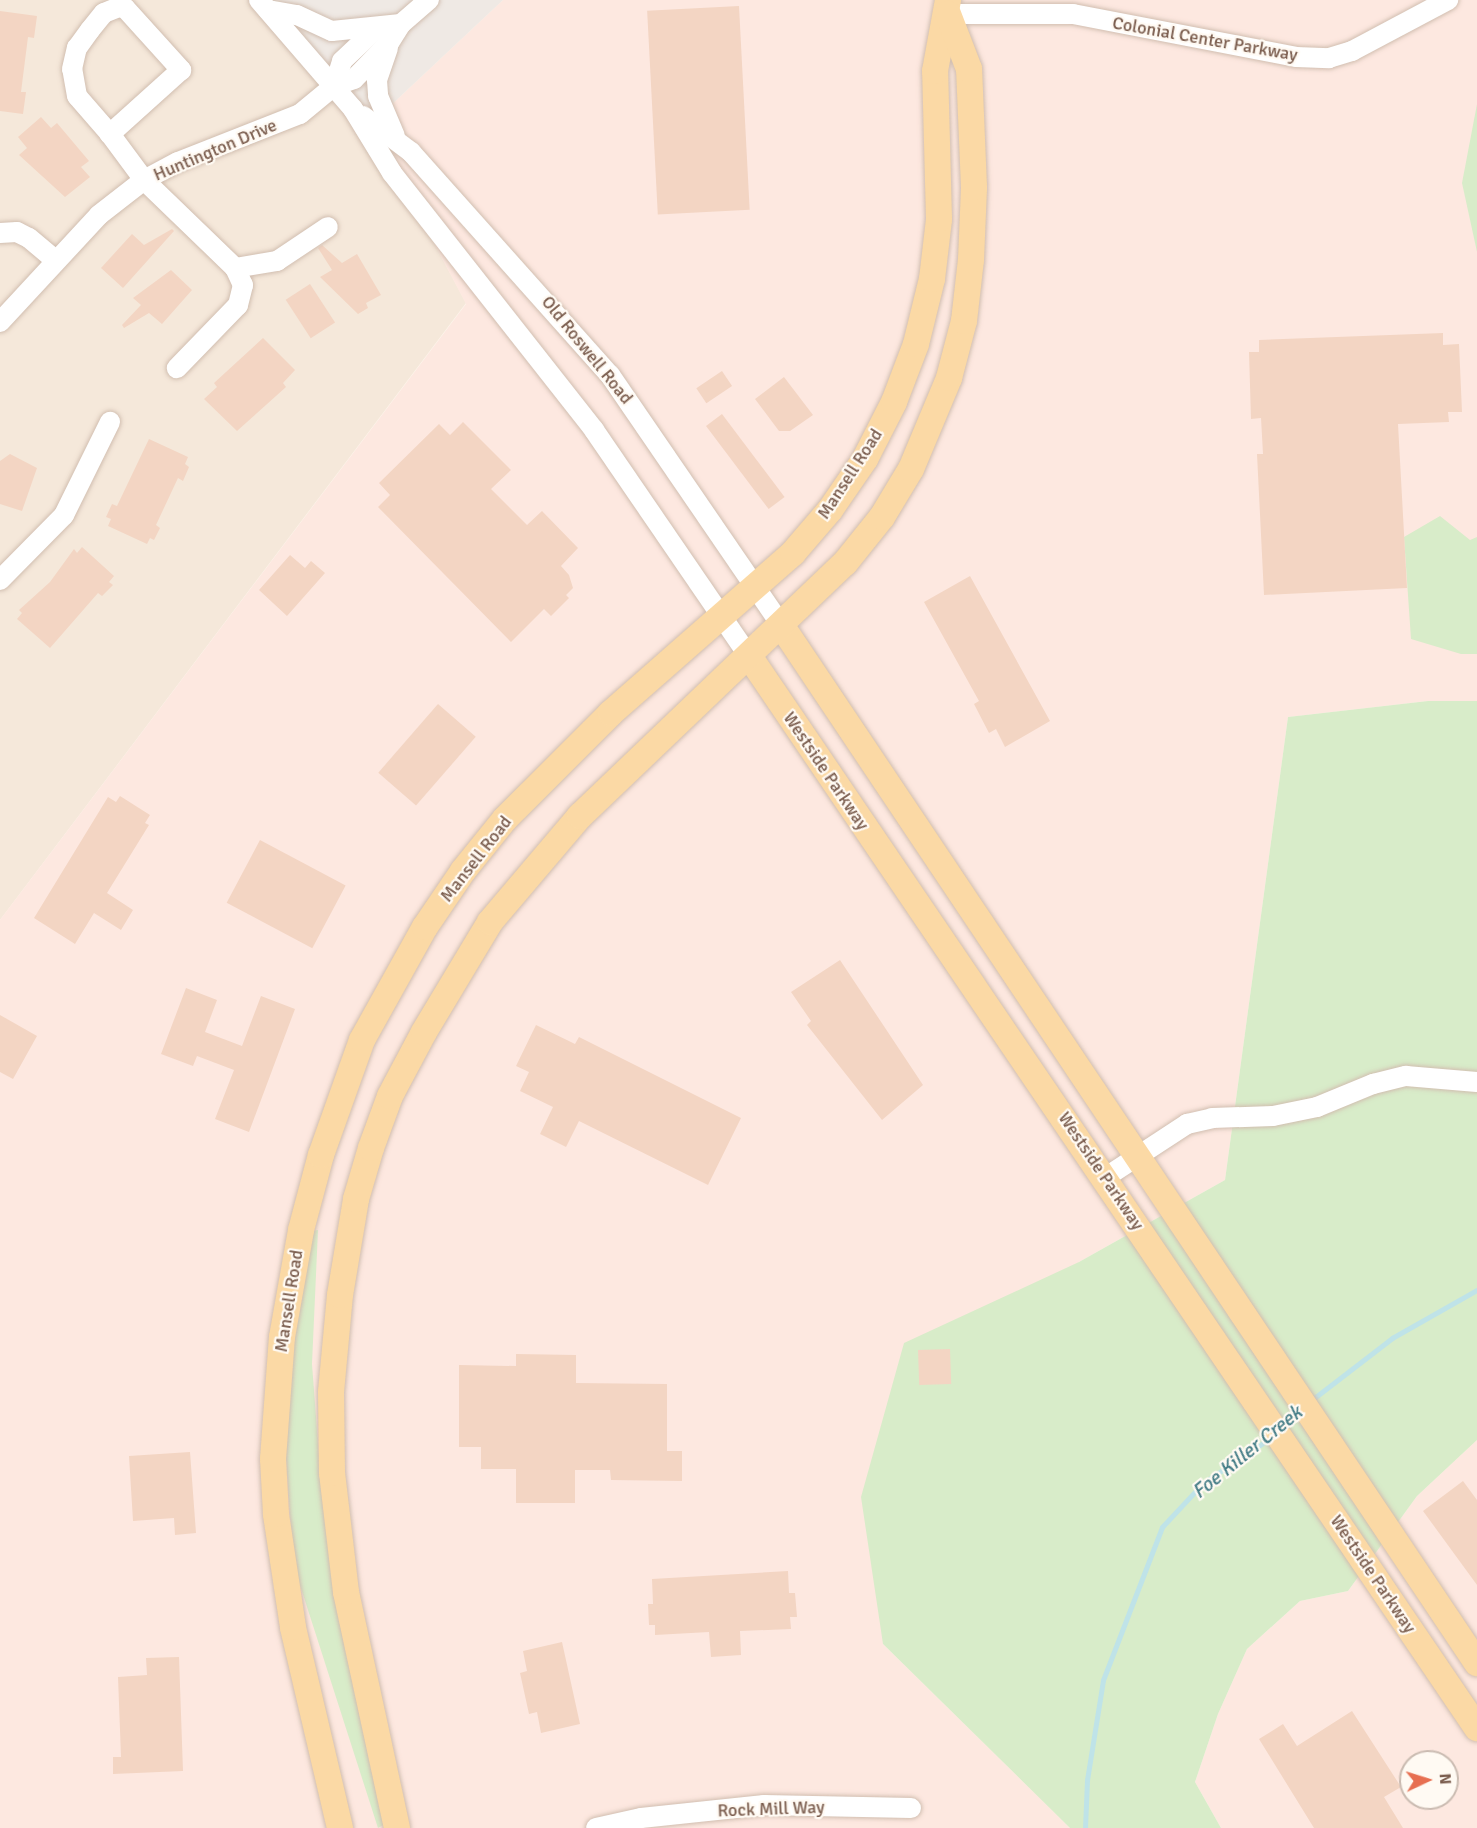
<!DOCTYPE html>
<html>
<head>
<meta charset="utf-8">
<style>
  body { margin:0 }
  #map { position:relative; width:1477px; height:1828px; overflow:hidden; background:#fdf6ec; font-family:Signika,sans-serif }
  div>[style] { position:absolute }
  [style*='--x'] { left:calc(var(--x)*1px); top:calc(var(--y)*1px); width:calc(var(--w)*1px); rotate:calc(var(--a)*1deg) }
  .residential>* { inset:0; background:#f5e8da }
  .commercial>* { inset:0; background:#fde8e0 }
  .industrial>* { inset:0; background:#efe9e4 }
  .green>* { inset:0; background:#d8ecc9 }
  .stream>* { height:5px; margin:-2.5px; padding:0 2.5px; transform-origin:2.5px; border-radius:2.5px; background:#bfe3e8 }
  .building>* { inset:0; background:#f3d5c3; transform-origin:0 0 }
  .roads { filter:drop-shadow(0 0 2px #d1beb0) drop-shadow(0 0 2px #d1beb0) }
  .minor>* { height:20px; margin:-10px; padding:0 10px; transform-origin:10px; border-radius:10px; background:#fff }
  .major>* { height:26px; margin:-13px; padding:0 13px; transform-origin:13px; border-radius:13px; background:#fbd9a5 }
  span { translate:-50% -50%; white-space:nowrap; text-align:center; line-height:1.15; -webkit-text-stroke:4.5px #fffaf3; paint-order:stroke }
  .street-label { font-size:18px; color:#7a5c4d }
  .water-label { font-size:20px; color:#437c86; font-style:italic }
  .north { position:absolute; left:1399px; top:1750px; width:60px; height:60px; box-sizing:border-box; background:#fffaf3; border:2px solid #cabbb1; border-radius:50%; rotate:86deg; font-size:16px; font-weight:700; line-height:24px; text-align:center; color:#7a5c4d }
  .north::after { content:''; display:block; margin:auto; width:21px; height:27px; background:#e76f51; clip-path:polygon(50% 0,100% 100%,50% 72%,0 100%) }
</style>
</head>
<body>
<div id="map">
  <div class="residential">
    <div style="clip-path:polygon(0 0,268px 0,371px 124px,466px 303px,0 920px)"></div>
  </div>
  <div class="commercial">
    <div style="clip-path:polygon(503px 0,1477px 0,1477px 701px,1428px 701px,1288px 717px,1225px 1180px,1079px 1262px,883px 1644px,1070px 1828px,0 1828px,0 920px,466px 304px,371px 124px)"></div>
    <div style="clip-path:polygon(evenodd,1477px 1440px,1477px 1828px,1221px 1828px,1195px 1782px,1218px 1714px,1247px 1649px,1300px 1601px,1348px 1591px,1417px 1496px,1477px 1440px,1411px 1762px,1447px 1762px,1447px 1798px,1411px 1798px,1411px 1762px)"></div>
  </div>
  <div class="industrial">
    <div style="clip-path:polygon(268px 0,503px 0,371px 124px)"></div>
  </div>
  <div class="green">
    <div style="clip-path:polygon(1477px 104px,1477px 252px,1462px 183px)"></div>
    <div style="clip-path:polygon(1440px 516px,1470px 540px,1477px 537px,1477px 654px,1461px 654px,1411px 639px,1404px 537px)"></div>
    <div style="clip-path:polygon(1428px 701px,1477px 701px,1477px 1440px,1417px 1496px,1348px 1591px,1300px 1601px,1247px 1649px,1218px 1714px,1195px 1782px,1221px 1828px,1070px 1828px,883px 1644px,861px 1497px,904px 1343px,1079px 1262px,1225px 1180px,1288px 717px)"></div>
    <div style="clip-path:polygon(318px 1230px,312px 1364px,319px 1456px,385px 1824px,378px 1828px,299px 1582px,292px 1542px,284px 1430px,289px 1367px,312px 1231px)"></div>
  </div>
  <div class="stream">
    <div style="--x:1309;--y:1402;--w:105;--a:-37.6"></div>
    <div style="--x:1392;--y:1338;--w:98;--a:-29.5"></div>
    <div style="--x:1281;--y:1428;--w:26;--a:-43"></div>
    <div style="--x:1085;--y:1828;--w:48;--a:-87.6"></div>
    <div style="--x:1087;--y:1780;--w:101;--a:-80.9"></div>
    <div style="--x:1103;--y:1680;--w:164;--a:-68.9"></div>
    <div style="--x:1162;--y:1527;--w:60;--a:-47"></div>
    <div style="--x:1203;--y:1483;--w:83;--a:-33.7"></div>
  </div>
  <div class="building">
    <div style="left:739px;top:6px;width:204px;height:92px;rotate:87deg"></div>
    <div style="clip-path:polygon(0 11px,37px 16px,34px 38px,28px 37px,21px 92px,26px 92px,23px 114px,0 111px)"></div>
    <div style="clip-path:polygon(41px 117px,51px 128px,57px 123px,89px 161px,81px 167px,90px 177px,65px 197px,19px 155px,27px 148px,18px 137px)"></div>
    <div style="clip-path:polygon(172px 229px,174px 231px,123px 288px,101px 268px,132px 234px,144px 245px)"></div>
    <div style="clip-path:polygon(322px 245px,342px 263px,357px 254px,381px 295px,366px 303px,368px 308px,358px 314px,320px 277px,332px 270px,318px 248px)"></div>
    <div style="clip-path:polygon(171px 270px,192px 290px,162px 324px,149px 313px,124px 328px,122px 325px,141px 305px,133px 298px)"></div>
    <div style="left:310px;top:284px;width:46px;height:29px;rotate:57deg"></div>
    <div style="clip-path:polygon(1443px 333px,1443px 345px,1459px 344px,1462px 412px,1448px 412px,1449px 422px,1398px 424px,1407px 588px,1264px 595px,1257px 454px,1263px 454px,1261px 418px,1251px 419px,1249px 352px,1259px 352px,1259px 340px)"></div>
    <div style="clip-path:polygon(263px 338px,295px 370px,283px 383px,286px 387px,237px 431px,204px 399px,217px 387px,214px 383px)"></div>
    <div style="left:722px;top:371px;width:18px;height:31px;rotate:56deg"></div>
    <div style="clip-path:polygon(784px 377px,813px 415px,790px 431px,779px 431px,755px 399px)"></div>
    <div style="left:722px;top:414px;width:104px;height:20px;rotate:53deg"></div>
    <div style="clip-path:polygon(463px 422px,511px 470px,491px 489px,527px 525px,542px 511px,578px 548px,561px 566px,569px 575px,573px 588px,566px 595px,569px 598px,551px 616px,544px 609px,511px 642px,378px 507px,390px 495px,379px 483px,439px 424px,450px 435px)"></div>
    <div style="clip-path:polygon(149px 439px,188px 457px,185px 464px,189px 467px,183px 481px,178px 478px,156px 525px,160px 528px,154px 540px,150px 538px,147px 544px,108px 526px,111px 519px,106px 517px,112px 504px,117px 506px)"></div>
    <div style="clip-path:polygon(10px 454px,37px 468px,22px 511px,0 504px,0 461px)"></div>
    <div style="clip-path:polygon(82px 547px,114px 576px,109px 582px,113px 585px,102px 596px,98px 593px,50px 648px,17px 619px,22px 613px,19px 610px,50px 582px,74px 549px,77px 553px)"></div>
    <div style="clip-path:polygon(290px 555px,305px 568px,311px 561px,325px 573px,287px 616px,259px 590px)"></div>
    <div style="clip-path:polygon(970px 576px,1050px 721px,1005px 747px,996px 729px,989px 733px,974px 704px,979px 701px,924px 602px)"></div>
    <div style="left:438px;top:704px;width:50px;height:91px;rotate:41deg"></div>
    <div style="clip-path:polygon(120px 796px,150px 815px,145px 823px,149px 825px,107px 893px,133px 910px,121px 930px,94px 913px,75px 944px,34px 918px,108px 797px,116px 802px)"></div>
    <div style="left:260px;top:840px;width:97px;height:71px;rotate:28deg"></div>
    <div style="clip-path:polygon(840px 960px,923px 1085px,882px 1120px,807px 1025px,811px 1021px,791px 992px)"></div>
    <div style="clip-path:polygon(186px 988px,217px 1000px,205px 1032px,242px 1046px,261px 996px,295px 1009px,249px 1132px,215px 1119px,234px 1070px,197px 1056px,193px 1066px,161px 1054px)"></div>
    <div style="clip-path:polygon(0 1015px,37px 1036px,13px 1079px,0 1072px)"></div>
    <div style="clip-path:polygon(536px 1025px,575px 1044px,579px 1037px,741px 1118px,708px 1185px,579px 1121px,566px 1147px,540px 1134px,553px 1107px,520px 1091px,529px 1072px,516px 1066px)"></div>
    <div style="left:950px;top:1349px;width:35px;height:32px;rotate:88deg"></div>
    <div style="clip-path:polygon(516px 1354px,576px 1355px,576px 1383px,667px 1384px,667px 1451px,682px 1451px,682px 1481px,611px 1480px,610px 1470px,575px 1470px,575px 1503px,516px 1503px,516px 1469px,481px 1469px,481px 1447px,459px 1447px,459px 1365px,516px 1366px)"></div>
    <div style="clip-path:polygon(190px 1452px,196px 1533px,175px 1535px,174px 1518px,133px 1521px,129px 1456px)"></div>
    <div style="clip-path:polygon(1463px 1481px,1477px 1500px,1477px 1585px,1423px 1511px)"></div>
    <div style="clip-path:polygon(788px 1571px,789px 1593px,795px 1593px,797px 1617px,790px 1617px,791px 1629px,740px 1631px,741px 1655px,711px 1657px,709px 1632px,655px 1635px,655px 1625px,649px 1625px,648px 1604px,653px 1604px,652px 1579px)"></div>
    <div style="clip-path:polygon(562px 1642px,580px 1724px,541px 1733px,537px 1712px,529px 1714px,520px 1673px,527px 1671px,523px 1651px)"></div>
    <div style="clip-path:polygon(179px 1657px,183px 1771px,113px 1774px,113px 1757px,121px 1757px,118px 1677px,147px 1675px,146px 1658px)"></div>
    <div style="clip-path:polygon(1352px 1711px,1401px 1787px,1384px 1797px,1403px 1828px,1314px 1828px,1259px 1739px,1283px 1724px,1297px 1746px)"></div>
  </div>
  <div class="roads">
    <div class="minor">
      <div style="--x:259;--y:0;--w:144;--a:49.2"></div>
      <div style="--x:353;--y:109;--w:75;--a:58.6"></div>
      <div style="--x:392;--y:173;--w:327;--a:51.8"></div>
      <div style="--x:594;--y:430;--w:274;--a:55.6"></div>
      <div style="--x:119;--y:7;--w:6;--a:9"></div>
      <div style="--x:125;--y:8;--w:84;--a:47.9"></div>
      <div style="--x:181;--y:70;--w:96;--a:138"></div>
      <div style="--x:110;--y:134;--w:50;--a:-131"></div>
      <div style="--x:77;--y:96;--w:27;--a:-100"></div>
      <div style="--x:72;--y:69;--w:22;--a:-77"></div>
      <div style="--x:77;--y:48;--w:22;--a:-54"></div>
      <div style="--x:90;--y:30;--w:22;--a:-51"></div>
      <div style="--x:104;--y:13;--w:16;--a:-22"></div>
      <div style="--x:268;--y:10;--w:29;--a:10"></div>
      <div style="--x:297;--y:15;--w:38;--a:25"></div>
      <div style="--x:332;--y:31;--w:69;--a:-5.8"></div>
      <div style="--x:948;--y:14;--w:125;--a:0"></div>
      <div style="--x:1073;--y:14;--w:227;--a:10.9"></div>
      <div style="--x:1296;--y:57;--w:33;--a:2"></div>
      <div style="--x:1329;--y:58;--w:24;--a:-17"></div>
      <div style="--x:1352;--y:51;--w:109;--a:-28"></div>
      <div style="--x:388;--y:48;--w:34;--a:109"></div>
      <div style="--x:377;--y:80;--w:16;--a:86"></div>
      <div style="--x:378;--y:96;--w:43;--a:67"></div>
      <div style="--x:334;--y:86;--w:26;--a:-72"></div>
      <div style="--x:342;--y:61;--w:47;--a:-43.3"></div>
      <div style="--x:363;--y:116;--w:60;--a:36.9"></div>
      <div style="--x:411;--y:152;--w:299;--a:48.3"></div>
      <div style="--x:610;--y:375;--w:303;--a:55.6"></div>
      <div style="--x:110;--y:134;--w:57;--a:53.5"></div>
      <div style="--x:144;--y:180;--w:127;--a:44"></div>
      <div style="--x:235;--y:268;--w:19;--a:65"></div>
      <div style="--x:243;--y:285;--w:21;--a:104"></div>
      <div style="--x:238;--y:305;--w:88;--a:134.1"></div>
      <div style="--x:0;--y:233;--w:17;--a:-3"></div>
      <div style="--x:17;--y:232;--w:13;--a:27"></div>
      <div style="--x:29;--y:238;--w:35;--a:40"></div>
      <div style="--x:235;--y:268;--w:43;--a:-9.5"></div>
      <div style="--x:277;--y:261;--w:61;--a:-33.7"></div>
      <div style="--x:0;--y:322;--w:146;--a:-47.2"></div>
      <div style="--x:99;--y:215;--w:57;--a:-37.9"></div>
      <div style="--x:144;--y:180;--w:38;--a:-28"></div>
      <div style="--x:178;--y:162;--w:131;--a:-21.5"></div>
      <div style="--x:300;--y:114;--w:44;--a:-39.5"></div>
      <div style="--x:334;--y:86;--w:21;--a:-19"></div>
      <div style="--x:354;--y:79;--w:50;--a:-45.8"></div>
      <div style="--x:389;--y:43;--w:22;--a:-58"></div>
      <div style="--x:401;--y:24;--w:37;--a:-41"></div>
      <div style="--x:0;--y:580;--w:91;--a:-45.4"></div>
      <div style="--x:64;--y:515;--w:104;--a:-63.7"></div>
      <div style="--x:1106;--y:1177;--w:97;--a:-33.2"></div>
      <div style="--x:1187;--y:1124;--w:26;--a:-13"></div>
      <div style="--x:1212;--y:1118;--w:61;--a:-1.9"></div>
      <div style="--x:1273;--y:1116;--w:45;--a:-11.6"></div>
      <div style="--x:1317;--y:1107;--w:61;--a:-22.3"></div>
      <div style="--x:1373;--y:1084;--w:34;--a:-14"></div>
      <div style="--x:1406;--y:1076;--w:71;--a:4.8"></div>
      <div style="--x:596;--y:1828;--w:46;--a:-12.5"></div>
      <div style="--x:641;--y:1818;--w:124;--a:-6"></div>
      <div style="--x:764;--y:1805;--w:147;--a:1.2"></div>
    </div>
    <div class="major">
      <div style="--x:781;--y:625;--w:1250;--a:56.16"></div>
      <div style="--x:749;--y:656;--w:1296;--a:55.82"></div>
      <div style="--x:340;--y:1828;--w:206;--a:-103.2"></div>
      <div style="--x:293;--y:1627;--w:114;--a:-98.6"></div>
      <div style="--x:276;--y:1514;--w:55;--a:-93.1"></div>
      <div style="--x:273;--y:1459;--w:122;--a:-85.8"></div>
      <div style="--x:282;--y:1337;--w:109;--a:-79.9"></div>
      <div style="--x:301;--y:1230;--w:78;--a:-75.1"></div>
      <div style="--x:321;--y:1155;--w:122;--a:-70.4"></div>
      <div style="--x:362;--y:1040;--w:129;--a:-60.9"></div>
      <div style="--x:425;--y:927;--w:68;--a:-55.8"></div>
      <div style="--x:463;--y:871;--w:67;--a:-51.1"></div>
      <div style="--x:505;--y:819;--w:150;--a:-45"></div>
      <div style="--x:611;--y:713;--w:242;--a:-41.3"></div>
      <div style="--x:793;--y:553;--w:57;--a:-49.3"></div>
      <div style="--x:830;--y:510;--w:62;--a:-55.5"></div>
      <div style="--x:865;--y:459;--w:64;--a:-63"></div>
      <div style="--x:894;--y:402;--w:62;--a:-69.2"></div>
      <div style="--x:916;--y:344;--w:67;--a:-76.2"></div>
      <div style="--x:932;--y:279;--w:60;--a:-83.3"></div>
      <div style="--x:939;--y:219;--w:148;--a:-91.5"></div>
      <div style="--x:935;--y:71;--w:72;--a:-79.6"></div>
      <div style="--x:397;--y:1828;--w:241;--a:-102.2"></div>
      <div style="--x:346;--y:1592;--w:120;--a:-96.7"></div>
      <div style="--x:332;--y:1473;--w:81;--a:-90.7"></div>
      <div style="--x:331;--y:1392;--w:97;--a:-84.7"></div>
      <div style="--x:340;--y:1295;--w:97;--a:-80.5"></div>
      <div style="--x:356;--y:1199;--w:53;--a:-73.6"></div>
      <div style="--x:371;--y:1148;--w:55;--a:-69.9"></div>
      <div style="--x:390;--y:1096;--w:72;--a:-62"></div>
      <div style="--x:424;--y:1032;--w:128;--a:-59"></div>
      <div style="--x:490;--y:922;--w:139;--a:-49.7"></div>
      <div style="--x:580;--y:816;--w:366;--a:-43.7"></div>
      <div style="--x:845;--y:563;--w:59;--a:-51.2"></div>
      <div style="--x:882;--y:517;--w:56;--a:-58.9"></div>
      <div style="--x:911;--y:469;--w:99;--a:-67.3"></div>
      <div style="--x:949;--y:378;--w:59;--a:-75.3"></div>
      <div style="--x:964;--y:321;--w:61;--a:-83.5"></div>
      <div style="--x:971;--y:260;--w:73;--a:-87.6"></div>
      <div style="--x:974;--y:187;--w:118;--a:-92.4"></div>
      <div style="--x:969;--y:69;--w:59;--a:-110.9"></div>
    </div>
  </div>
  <div class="street-label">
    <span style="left:1205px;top:39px;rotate:10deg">Colonial Center Parkway</span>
    <span style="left:215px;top:150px;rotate:-23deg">Huntington Drive</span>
    <span style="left:587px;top:350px;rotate:51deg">Old Roswell Road</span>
    <span style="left:850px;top:474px;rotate:-57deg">Mansell Road</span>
    <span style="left:826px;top:771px;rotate:56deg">Westside Parkway</span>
    <span style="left:476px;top:859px;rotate:-52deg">Mansell Road</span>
    <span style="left:1101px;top:1171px;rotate:56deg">Westside Parkway</span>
    <span style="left:289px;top:1301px;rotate:-81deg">Mansell Road</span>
    <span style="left:1373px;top:1574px;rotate:56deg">Westside Parkway</span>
    <span style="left:771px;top:1809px;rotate:-2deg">Rock Mill Way</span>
  </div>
  <div class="water-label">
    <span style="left:1247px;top:1452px;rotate:-39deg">Foe Killer Creek</span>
  </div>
  <div class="north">N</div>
</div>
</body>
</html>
